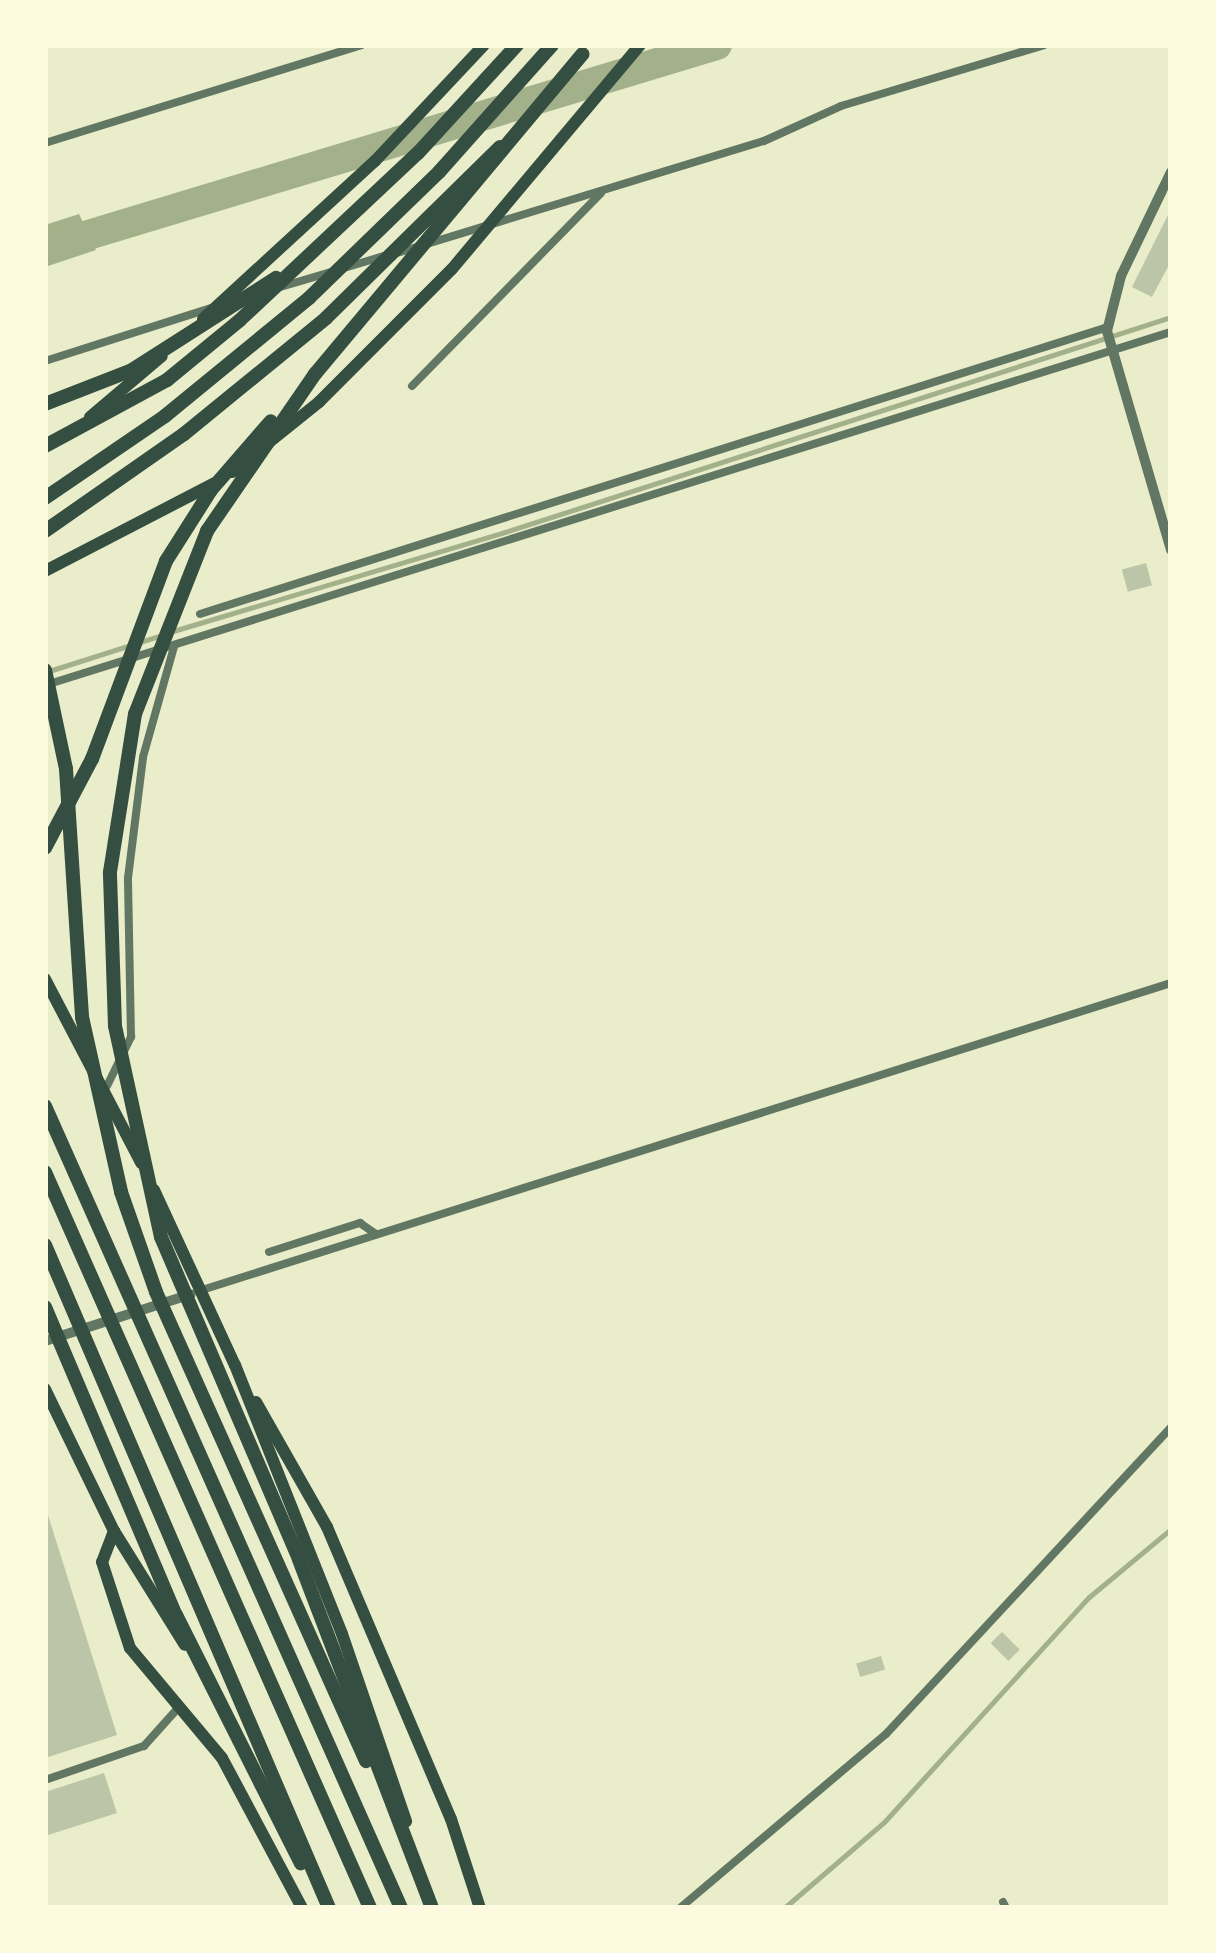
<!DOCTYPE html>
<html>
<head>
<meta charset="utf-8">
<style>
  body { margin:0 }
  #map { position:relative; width:1216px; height:1953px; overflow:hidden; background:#e9edc9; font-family:Roboto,sans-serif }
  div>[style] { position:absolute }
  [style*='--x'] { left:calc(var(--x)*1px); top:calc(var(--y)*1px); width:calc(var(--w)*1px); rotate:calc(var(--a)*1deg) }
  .water>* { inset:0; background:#a3b18a }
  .stream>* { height:5px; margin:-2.5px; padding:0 2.5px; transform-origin:2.5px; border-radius:2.5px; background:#a3b18a }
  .river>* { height:30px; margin:-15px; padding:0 15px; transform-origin:15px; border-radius:15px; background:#a3b18a }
  .building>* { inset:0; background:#bcc5a7; transform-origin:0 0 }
  .minor>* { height:8px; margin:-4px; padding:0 4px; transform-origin:4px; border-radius:4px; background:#617663 }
  .tertiary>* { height:10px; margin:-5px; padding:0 5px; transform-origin:5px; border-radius:5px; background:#617663 }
  .trunk>* { height:12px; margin:-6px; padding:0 6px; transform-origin:6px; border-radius:6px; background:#344e41 }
  .motorway>* { height:14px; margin:-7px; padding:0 7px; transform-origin:7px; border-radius:7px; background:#344e41 }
  span { translate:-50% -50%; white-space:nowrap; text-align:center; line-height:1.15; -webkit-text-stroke:8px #fefae0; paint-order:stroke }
  .frame { position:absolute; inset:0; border:48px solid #fefae0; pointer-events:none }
</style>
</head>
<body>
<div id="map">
  <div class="water">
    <div style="clip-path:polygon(79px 214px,96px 250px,45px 267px,45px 225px)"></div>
  </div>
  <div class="stream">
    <div style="--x:173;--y:631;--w:346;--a:-16.6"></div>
    <div style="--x:505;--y:532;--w:700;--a:-17.89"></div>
    <div style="--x:49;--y:671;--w:119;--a:-17.7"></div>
    <div style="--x:784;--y:1908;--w:133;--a:-40.7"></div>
    <div style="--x:885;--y:1821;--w:303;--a:-47.7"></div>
    <div style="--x:1089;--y:1597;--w:107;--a:-39.7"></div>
  </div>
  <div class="river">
    <div style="--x:45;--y:248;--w:702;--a:-16.81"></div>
  </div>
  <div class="building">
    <div style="clip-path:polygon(1171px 209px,1171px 261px,1152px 297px,1132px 287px)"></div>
    <div style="left:1146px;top:563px;width:23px;height:25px;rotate:75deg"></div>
    <div style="clip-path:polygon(48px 1515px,117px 1735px,45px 1758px,45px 1516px)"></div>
    <div style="left:1002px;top:1632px;width:25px;height:16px;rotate:45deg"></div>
    <div style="left:881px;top:1656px;width:14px;height:26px;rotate:73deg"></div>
    <div style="clip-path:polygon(104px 1773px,117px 1813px,45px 1836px,45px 1792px)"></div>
  </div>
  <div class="minor">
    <div style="--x:45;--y:143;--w:332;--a:-17.2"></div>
    <div style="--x:397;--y:253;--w:384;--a:-17"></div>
    <div style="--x:764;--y:141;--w:85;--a:-24.4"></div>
    <div style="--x:841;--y:106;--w:212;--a:-16.7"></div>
    <div style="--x:344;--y:268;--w:42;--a:-16.7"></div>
    <div style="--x:277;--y:288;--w:56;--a:-16.5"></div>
    <div style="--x:45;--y:361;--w:174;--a:-17.7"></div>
    <div style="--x:412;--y:386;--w:270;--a:-45.6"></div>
    <div style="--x:200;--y:614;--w:952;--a:-17.54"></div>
    <div style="--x:49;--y:684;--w:1176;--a:-17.42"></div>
    <div style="--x:107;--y:1086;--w:55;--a:-63.9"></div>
    <div style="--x:131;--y:1037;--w:159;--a:-91.1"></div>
    <div style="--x:128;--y:878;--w:122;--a:-82.9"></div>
    <div style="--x:143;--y:757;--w:114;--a:-74.3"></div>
    <div style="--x:269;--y:1252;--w:96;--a:-17.7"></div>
    <div style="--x:360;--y:1223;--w:19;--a:35"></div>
    <div style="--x:202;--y:1290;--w:1016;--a:-17.58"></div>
    <div style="--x:45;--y:1780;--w:105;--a:-19"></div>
    <div style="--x:144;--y:1746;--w:52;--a:-48.1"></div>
    <div style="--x:1003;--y:1902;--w:7;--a:63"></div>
    <div style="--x:680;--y:1908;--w:270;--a:-40.2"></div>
    <div style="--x:886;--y:1734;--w:419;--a:-47.1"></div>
  </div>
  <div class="tertiary">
    <div style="--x:1171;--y:172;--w:115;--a:115.7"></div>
    <div style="--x:1121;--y:276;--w:57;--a:104.3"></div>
    <div style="--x:1107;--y:331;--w:228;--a:73.7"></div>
    <div style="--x:45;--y:1341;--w:153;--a:-17.8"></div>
  </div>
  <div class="trunk">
    <div style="--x:203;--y:319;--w:234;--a:-42.6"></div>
    <div style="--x:375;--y:161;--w:159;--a:-46.8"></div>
    <div style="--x:90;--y:417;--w:94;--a:-40.3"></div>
    <div style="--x:232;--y:472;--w:112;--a:-38.8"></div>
    <div style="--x:319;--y:402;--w:188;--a:-45"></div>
    <div style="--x:452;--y:269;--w:292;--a:-50"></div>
    <div style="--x:45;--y:571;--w:191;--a:-27.4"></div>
    <div style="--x:45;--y:979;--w:208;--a:62.4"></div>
    <div style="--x:154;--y:1190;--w:193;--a:65.2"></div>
    <div style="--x:235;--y:1365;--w:289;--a:68.3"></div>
    <div style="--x:342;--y:1634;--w:198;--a:71.1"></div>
    <div style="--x:45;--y:1389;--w:158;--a:64.1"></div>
    <div style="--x:114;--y:1531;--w:134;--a:58.1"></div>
    <div style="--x:256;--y:1402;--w:144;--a:60.4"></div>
    <div style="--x:327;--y:1527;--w:317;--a:67"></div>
    <div style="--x:451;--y:1819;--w:94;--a:72"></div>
    <div style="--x:114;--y:1531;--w:33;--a:111"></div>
    <div style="--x:102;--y:1562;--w:90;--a:72"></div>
    <div style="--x:130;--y:1648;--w:143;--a:50.1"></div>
    <div style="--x:222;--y:1758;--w:170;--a:61.9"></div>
  </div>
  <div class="motorway">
    <div style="--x:45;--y:404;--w:93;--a:-21.3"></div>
    <div style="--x:132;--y:370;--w:171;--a:-32.6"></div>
    <div style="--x:45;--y:446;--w:139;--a:-28.4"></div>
    <div style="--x:167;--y:380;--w:94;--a:-39.4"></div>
    <div style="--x:240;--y:320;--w:244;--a:-43.2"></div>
    <div style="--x:418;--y:153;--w:147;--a:-47.5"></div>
    <div style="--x:45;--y:498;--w:145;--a:-34.3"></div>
    <div style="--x:165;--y:416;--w:186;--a:-39.3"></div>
    <div style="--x:309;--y:298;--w:181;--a:-44.1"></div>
    <div style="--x:439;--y:172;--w:170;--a:-48.3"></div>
    <div style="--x:45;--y:531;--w:169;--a:-34.9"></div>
    <div style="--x:184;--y:434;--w:183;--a:-39.2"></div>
    <div style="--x:326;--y:318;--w:244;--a:-44.5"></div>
    <div style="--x:45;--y:670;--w:101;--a:78"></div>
    <div style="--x:66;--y:769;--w:249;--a:86.3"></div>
    <div style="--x:82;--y:1017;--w:179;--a:77.4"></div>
    <div style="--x:121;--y:1192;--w:106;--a:70.7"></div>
    <div style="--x:156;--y:1292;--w:514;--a:65.88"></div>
    <div style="--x:45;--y:848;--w:101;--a:-62.2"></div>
    <div style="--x:92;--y:759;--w:211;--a:-69.5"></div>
    <div style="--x:166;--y:561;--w:84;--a:-57.6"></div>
    <div style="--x:211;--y:490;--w:91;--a:-49"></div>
    <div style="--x:45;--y:1106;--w:877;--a:66.06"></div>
    <div style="--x:45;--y:1172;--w:805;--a:66.17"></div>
    <div style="--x:45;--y:1245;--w:721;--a:66.81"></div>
    <div style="--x:45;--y:1307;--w:335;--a:67"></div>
    <div style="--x:176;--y:1615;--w:278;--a:63.3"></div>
    <div style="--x:432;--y:1908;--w:373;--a:-110.9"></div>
    <div style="--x:299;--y:1559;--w:350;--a:-113.2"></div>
    <div style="--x:161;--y:1237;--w:216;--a:-102.3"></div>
    <div style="--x:115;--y:1026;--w:154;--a:-91.9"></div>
    <div style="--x:110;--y:872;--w:160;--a:-81"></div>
    <div style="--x:135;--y:714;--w:197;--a:-68.5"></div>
    <div style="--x:207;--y:531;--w:191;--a:-55.5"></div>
    <div style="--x:315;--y:374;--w:417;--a:-50.1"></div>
  </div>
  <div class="frame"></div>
</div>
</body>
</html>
